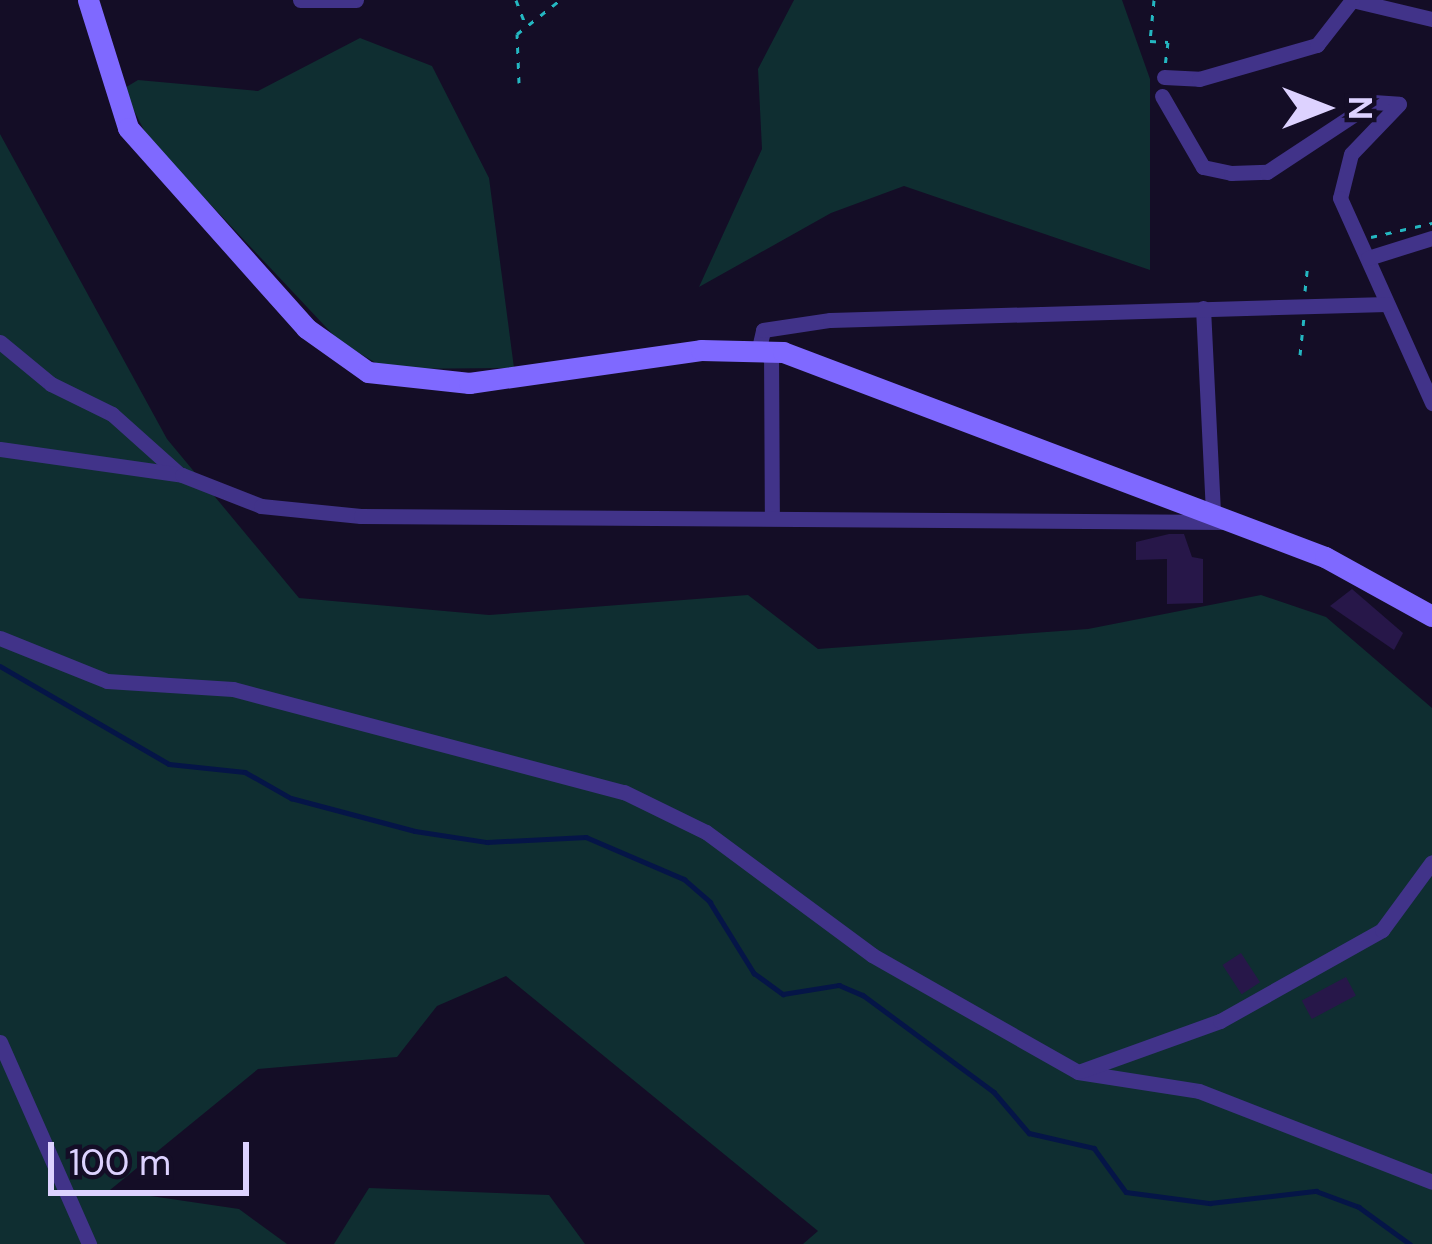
<!DOCTYPE html>
<html>
<head>
<meta charset="utf-8">
<style>
  body { margin:0 }
  #map { position:relative; width:1432px; height:1244px; overflow:hidden; background:#140d26; font-family:"DM Sans",sans-serif }
  div>[style] { position:absolute }
  [style*='--x'] { left:calc(var(--x)*1px); top:calc(var(--y)*1px); width:calc(var(--w)*1px); rotate:calc(var(--a)*1deg) }
  .green>* { inset:0; background:#0f2e31 }
  .stream>* { height:4.5px; margin:-2.25px; padding:0 2.25px; transform-origin:2.25px; border-radius:2.25px; background:#051547 }
  .building>* { inset:0; background:#271749; transform-origin:0 0 }
  .path>* { height:3px; margin-top:-1.5px; transform-origin:0; background:repeating-linear-gradient(90deg,#24b7c1 0 6px,transparent 0 15px) }
  .street>* { height:15px; margin:-7.5px; padding:0 7.5px; transform-origin:7.5px; border-radius:7.5px; background:#413389 }
  .secondary>* { height:21px; margin:-10.5px; padding:0 10.5px; transform-origin:10.5px; border-radius:10.5px; background:#7f69ff }
  span { translate:-50% -50%; white-space:nowrap; text-align:center; line-height:1.15; -webkit-text-stroke:10px #140d26; paint-order:stroke }
  .north { position:absolute; left:1264px; top:48px; width:120px; height:120px; -webkit-text-stroke:9px #140d26; paint-order:stroke; rotate:90deg; font-size:33px; font-weight:700; line-height:48px; text-align:center; color:#ddd2ff }
  .north::after { content:''; display:block; margin:auto; width:42px; height:54px; background:#ddd2ff; clip-path:polygon(50% 0,100% 100%,50% 72%,0 100%) }
  .scale { position:absolute; left:48px; top:1142px; width:201px; height:54px; box-sizing:border-box; border:6px solid #ddd2ff; border-top:0; padding-left:15px; font-size:36px; line-height:42px; white-space:nowrap; color:#ddd2ff; -webkit-text-stroke:9px #140d26; paint-order:stroke }
</style>
</head>
<body>
<div id="map">
  <div class="green">
    <div style="clip-path:polygon(794px 0,1122px 0,1150px 79px,1150px 270px,904px 186px,831px 213px,699px 287px,762px 149px,758px 69px)"></div>
    <div style="clip-path:polygon(360px 38px,432px 66px,489px 178px,514px 368px,386px 369px,339px 341px,148px 138px,123px 89px,138px 80px,258px 91px)"></div>
    <div style="clip-path:polygon(0 134px,167px 439px,299px 598px,489px 615px,748px 595px,818px 649px,1088px 629px,1261px 595px,1326px 617px,1432px 708px,1432px 1244px,803px 1244px,818px 1231px,506px 976px,437px 1006px,397px 1057px,258px 1069px,110px 1190px,239px 1209px,287px 1244px,0 1244px)"></div>
    <div style="clip-path:polygon(369px 1188px,549px 1195px,585px 1244px,334px 1244px)"></div>
  </div>
  <div class="stream">
    <div style="--x:0;--y:666;--w:195;--a:30.1"></div>
    <div style="--x:169;--y:764;--w:76;--a:6"></div>
    <div style="--x:245;--y:772;--w:53;--a:29.5"></div>
    <div style="--x:291;--y:798;--w:128;--a:14.9"></div>
    <div style="--x:415;--y:831;--w:73;--a:8.7"></div>
    <div style="--x:487;--y:842;--w:99;--a:-2.9"></div>
    <div style="--x:586;--y:837;--w:107;--a:23.2"></div>
    <div style="--x:684;--y:879;--w:35;--a:41"></div>
    <div style="--x:710;--y:902;--w:84;--a:58.2"></div>
    <div style="--x:754;--y:973;--w:36;--a:36"></div>
    <div style="--x:783;--y:994;--w:57;--a:-9.1"></div>
    <div style="--x:839;--y:985;--w:26;--a:23"></div>
    <div style="--x:863;--y:995;--w:163;--a:36.5"></div>
    <div style="--x:994;--y:1092;--w:54;--a:49.5"></div>
    <div style="--x:1029;--y:1133;--w:67;--a:13"></div>
    <div style="--x:1094;--y:1148;--w:54;--a:54"></div>
    <div style="--x:1126;--y:1192;--w:85;--a:7.5"></div>
    <div style="--x:1210;--y:1203;--w:107;--a:-6.5"></div>
    <div style="--x:1316;--y:1191;--w:46;--a:20.4"></div>
    <div style="--x:1359;--y:1207;--w:63;--a:36"></div>
  </div>
  <div class="building">
    <div style="clip-path:polygon(1169px 534px,1184px 534px,1192px 557px,1203px 559px,1203px 603px,1167px 604px,1167px 559px,1136px 560px,1136px 542px)"></div>
    <div style="clip-path:polygon(1352px 589px,1403px 633px,1394px 650px,1330px 606px)"></div>
    <div style="left:1241px;top:953px;width:35px;height:22px;rotate:57deg"></div>
    <div style="left:1346px;top:977px;width:21px;height:50px;rotate:62deg"></div>
  </div>
  <div class="path">
    <div style="--x:516;--y:0;--w:28;--a:69"></div>
    <div style="--x:1154;--y:0;--w:41;--a:95.6"></div>
    <div style="--x:1150;--y:41;--w:18;--a:3"></div>
    <div style="--x:1168;--y:42;--w:23;--a:97"></div>
    <div style="--x:519;--y:83;--w:49;--a:-92.3"></div>
    <div style="--x:517;--y:34;--w:55;--a:-38.3"></div>
    <div style="--x:1371;--y:237;--w:63;--a:-12.9"></div>
    <div style="--x:1305;--y:291;--w:28;--a:-84"></div>
    <div style="--x:1300;--y:355;--w:36;--a:-84"></div>
  </div>
  <div class="street">
    <div style="--x:300;--y:0;--w:56;--a:0"></div>
    <div style="--x:1352;--y:0;--w:82;--a:13.4"></div>
    <div style="--x:1164;--y:77;--w:35;--a:3"></div>
    <div style="--x:1199;--y:79;--w:123;--a:-16.1"></div>
    <div style="--x:1317;--y:45;--w:57;--a:-52.1"></div>
    <div style="--x:1162;--y:96;--w:82;--a:60"></div>
    <div style="--x:1203;--y:167;--w:29;--a:12"></div>
    <div style="--x:1231;--y:173;--w:36;--a:-2"></div>
    <div style="--x:1267;--y:172;--w:127;--a:-33.4"></div>
    <div style="--x:1373;--y:102;--w:26;--a:4"></div>
    <div style="--x:1399;--y:104;--w:69;--a:133.8"></div>
    <div style="--x:1351;--y:154;--w:45;--a:104"></div>
    <div style="--x:1340;--y:198;--w:225;--a:65.8"></div>
    <div style="--x:1368;--y:258;--w:67;--a:-17.4"></div>
    <div style="--x:1203;--y:308;--w:207;--a:87.2"></div>
    <div style="--x:0;--y:342;--w:66;--a:39.5"></div>
    <div style="--x:51;--y:384;--w:68;--a:26.2"></div>
    <div style="--x:112;--y:414;--w:90;--a:41.8"></div>
    <div style="--x:759;--y:348;--w:18;--a:-77"></div>
    <div style="--x:763;--y:330;--w:68;--a:-8.5"></div>
    <div style="--x:830;--y:320;--w:557;--a:-1.65"></div>
    <div style="--x:771;--y:349;--w:169;--a:89.7"></div>
    <div style="--x:0;--y:449;--w:184;--a:8.1"></div>
    <div style="--x:182;--y:475;--w:85;--a:21.4"></div>
    <div style="--x:261;--y:506;--w:100;--a:5.7"></div>
    <div style="--x:361;--y:516;--w:867;--a:0.4"></div>
    <div style="--x:0;--y:638;--w:115;--a:21.9"></div>
    <div style="--x:107;--y:681;--w:126;--a:3.6"></div>
    <div style="--x:233;--y:689;--w:404;--a:14.8"></div>
    <div style="--x:624;--y:792;--w:91;--a:26"></div>
    <div style="--x:706;--y:832;--w:207;--a:36.5"></div>
    <div style="--x:872;--y:955;--w:237;--a:29.6"></div>
    <div style="--x:1078;--y:1072;--w:122;--a:8.9"></div>
    <div style="--x:1199;--y:1091;--w:250;--a:21.3"></div>
    <div style="--x:0;--y:1042;--w:221;--a:66.2"></div>
    <div style="--x:1081;--y:1071;--w:148;--a:-19.8"></div>
    <div style="--x:1220;--y:1021;--w:186;--a:-29.3"></div>
    <div style="--x:1382;--y:930;--w:84;--a:-53.7"></div>
  </div>
  <div class="secondary">
    <div style="--x:88;--y:0;--w:134;--a:72.6"></div>
    <div style="--x:128;--y:128;--w:268;--a:48.3"></div>
    <div style="--x:306;--y:328;--w:76;--a:35.4"></div>
    <div style="--x:368;--y:372;--w:102;--a:6.2"></div>
    <div style="--x:469;--y:383;--w:234;--a:-8.1"></div>
    <div style="--x:701;--y:350;--w:82;--a:1.4"></div>
    <div style="--x:783;--y:352;--w:579;--a:20.72"></div>
    <div style="--x:1325;--y:557;--w:122;--a:28.9"></div>
  </div>
  <div class="north">N</div>
  <div class="scale">100 m</div>
</div>
</body>
</html>
